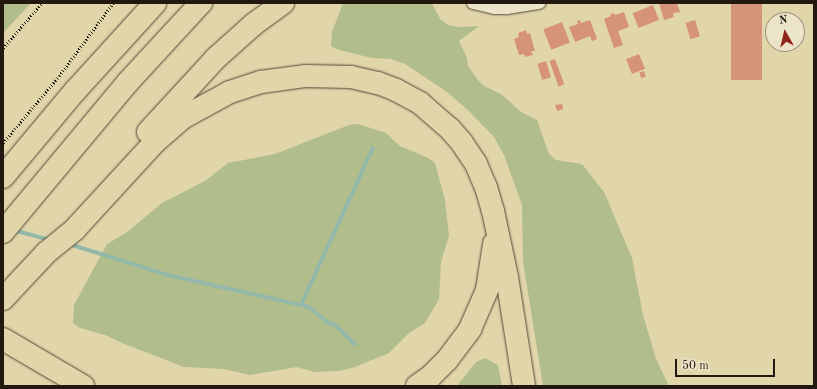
<!DOCTYPE html>
<html>
<head>
<meta charset="utf-8">
<style>
  body { margin:0 }
  #map { position:relative; width:817px; height:389px; overflow:hidden; background:#e1d5aa; font-family:"Old Standard TT",serif }
  div>[style] { position:absolute }
  [style*='--x'] { left:calc(var(--x)*1px); top:calc(var(--y)*1px); width:calc(var(--w)*1px); rotate:calc(var(--a)*1deg) }
  .green>* { inset:0; background:#b1bd8a }
  .stream>* { height:4px; margin:-2px; padding:0 2px; transform-origin:2px; border-radius:2px; background:#94b9aa }
  .building>* { inset:0; background:#d79377; transform-origin:0 0 }
  .path>* { height:2.5px; margin-top:-1.25px; transform-origin:0; background:repeating-linear-gradient(90deg,#231810 0 1px,transparent 0 3px) }
  .roads { filter:drop-shadow(0 0 1px #524736) drop-shadow(0 0 1px #524736) }
  .street>* { height:12px; margin:-6px; padding:0 6px; transform-origin:6px; border-radius:6px; background:#ece4c8 }
  .highway>* { height:22px; margin:-11px; padding:0 11px; transform-origin:11px; border-radius:11px; background:#e1d5aa }
  span { translate:-50% -50%; white-space:nowrap; text-align:center; line-height:1.15; -webkit-text-stroke:3px #ece4c8; paint-order:stroke }
  .frame { position:absolute; inset:0; border:4px solid #231810; pointer-events:none }
  .north { position:absolute; left:765px; top:12px; width:40px; height:40px; box-sizing:border-box; background:#ece4c8; border:1px solid #9c927e; border-radius:50%; rotate:352deg; font-size:11px; font-weight:700; line-height:16px; text-align:center; color:#231810 }
  .north::after { content:''; display:block; margin:auto; width:14px; height:18px; background:#8f2418; clip-path:polygon(50% 0,100% 100%,50% 72%,0 100%) }
  .scale { position:absolute; left:675px; top:359px; width:100px; height:18px; box-sizing:border-box; border:2px solid #231810; border-top:0; padding-left:5px; font-size:12px; line-height:14px; white-space:nowrap; color:#231810; -webkit-text-stroke:3px #ece4c8; paint-order:stroke }
</style>
</head>
<body>
<div id="map">
  <div class="green">
    <div style="clip-path:polygon(3px 3px,31px 3px,3px 33px)"></div>
    <div style="clip-path:polygon(343px 3px,432px 3px,440px 19px,448px 25px,458px 27px,479px 26px,459px 41px,467px 58px,468px 66px,477px 79px,484px 86px,501px 94px,521px 112px,537px 120px,549px 154px,556px 160px,582px 164px,604px 192px,632px 258px,643px 315px,656px 359px,669px 386px,543px 386px,523px 261px,522px 205px,504px 155px,494px 137px,468px 110px,447px 92px,405px 64px,391px 59px,372px 58px,339px 50px,331px 46px,332px 32px)"></div>
    <div style="clip-path:polygon(358px 124px,386px 133px,400px 146px,428px 158px,435px 163px,445px 200px,449px 236px,441px 262px,439px 299px,425px 323px,409px 333px,389px 353px,355px 367px,340px 371px,314px 372px,297px 367px,250px 375px,224px 369px,184px 367px,122px 343px,105px 335px,80px 328px,73px 323px,74px 305px,107px 244px,126px 233px,162px 203px,205px 181px,228px 163px,275px 154px,349px 125px)"></div>
    <div style="clip-path:polygon(485px 358px,498px 365px,502px 386px,457px 386px,476px 362px)"></div>
  </div>
  <div class="stream">
    <div style="--x:13;--y:230;--w:39;--a:15"></div>
    <div style="--x:69;--y:244;--w:104;--a:17.4"></div>
    <div style="--x:168;--y:275;--w:136;--a:12.7"></div>
    <div style="--x:301;--y:305;--w:173;--a:-65.4"></div>
    <div style="--x:301;--y:305;--w:8;--a:14"></div>
    <div style="--x:309;--y:307;--w:25;--a:40"></div>
    <div style="--x:328;--y:323;--w:7;--a:16"></div>
    <div style="--x:335;--y:325;--w:28;--a:44"></div>
  </div>
  <div class="building">
    <div style="clip-path:polygon(659px 3px,677px 3px,680px 12px,673px 13px,674px 17px,664px 20px)"></div>
    <div style="left:731px;top:3px;width:31px;height:77px"></div>
    <div style="left:653px;top:5px;width:16px;height:22px;rotate:68deg"></div>
    <div style="clip-path:polygon(624px 12px,629px 27px,618px 31px,623px 45px,614px 48px,604px 19px,611px 16px,610px 14px,614px 13px,615px 15px)"></div>
    <div style="clip-path:polygon(580px 20px,581px 23px,590px 20px,597px 39px,592px 41px,590px 36px,575px 42px,569px 27px,578px 24px,577px 21px)"></div>
    <div style="left:695px;top:20px;width:17px;height:10px;rotate:73deg"></div>
    <div style="left:562px;top:22px;width:22px;height:20px;rotate:69deg"></div>
    <div style="clip-path:polygon(526px 30px,527px 34px,530px 33px,535px 51px,531px 51px,533px 55px,525px 57px,524px 54px,519px 55px,514px 39px,519px 37px,518px 33px)"></div>
    <div style="left:639px;top:54px;width:16px;height:14px;rotate:68deg"></div>
    <div style="left:555px;top:59px;width:27px;height:6px;rotate:70deg"></div>
    <div style="left:546px;top:61px;width:17px;height:9px;rotate:73deg"></div>
    <div style="left:644px;top:71px;width:6px;height:5px;rotate:72deg"></div>
    <div style="clip-path:polygon(562px 104px,563px 109px,557px 111px,555px 105px)"></div>
  </div>
  <div class="path">
    <div style="--x:3;--y:48;--w:60;--a:-49.1"></div>
    <div style="--x:3;--y:143;--w:87;--a:-50.1"></div>
    <div style="--x:59;--y:76;--w:91;--a:-53.5"></div>
  </div>
  <div class="roads">
    <div class="street">
      <div style="--x:473;--y:3;--w:22;--a:13"></div>
      <div style="--x:494;--y:8;--w:13;--a:0"></div>
      <div style="--x:507;--y:8;--w:33;--a:-9"></div>
    </div>
    <div class="highway">
      <div style="--x:148;--y:132;--w:100;--a:-47.4"></div>
      <div style="--x:216;--y:58;--w:51;--a:-41.8"></div>
      <div style="--x:254;--y:24;--w:36;--a:-36"></div>
      <div style="--x:3;--y:177;--w:112;--a:-50.1"></div>
      <div style="--x:75;--y:91;--w:119;--a:-47.7"></div>
      <div style="--x:3;--y:232;--w:195;--a:-50.2"></div>
      <div style="--x:128;--y:82;--w:108;--a:-47.3"></div>
      <div style="--x:3;--y:299;--w:64;--a:-46.9"></div>
      <div style="--x:47;--y:252;--w:36;--a:-39"></div>
      <div style="--x:75;--y:229;--w:118;--a:-47.4"></div>
      <div style="--x:155;--y:142;--w:38;--a:-41"></div>
      <div style="--x:184;--y:117;--w:52;--a:-28.5"></div>
      <div style="--x:230;--y:92;--w:33;--a:-18"></div>
      <div style="--x:261;--y:82;--w:44;--a:-7.8"></div>
      <div style="--x:305;--y:76;--w:46;--a:1.2"></div>
      <div style="--x:351;--y:77;--w:28;--a:13"></div>
      <div style="--x:378;--y:83;--w:19;--a:21"></div>
      <div style="--x:396;--y:90;--w:27;--a:28"></div>
      <div style="--x:420;--y:103;--w:40;--a:41"></div>
      <div style="--x:450;--y:129;--w:18;--a:49"></div>
      <div style="--x:462;--y:143;--w:25;--a:56"></div>
      <div style="--x:476;--y:164;--w:25;--a:67"></div>
      <div style="--x:486;--y:187;--w:25;--a:74"></div>
      <div style="--x:493;--y:211;--w:67;--a:78"></div>
      <div style="--x:507;--y:277;--w:110;--a:81.1"></div>
      <div style="--x:3;--y:339;--w:93;--a:30.4"></div>
      <div style="--x:417;--y:386;--w:16;--a:-35"></div>
      <div style="--x:430;--y:377;--w:24;--a:-45"></div>
      <div style="--x:447;--y:360;--w:39;--a:-53"></div>
      <div style="--x:470;--y:329;--w:43;--a:-66.4"></div>
      <div style="--x:487;--y:290;--w:47;--a:-81.3"></div>
    </div>
  </div>
  <div class="frame"></div>
  <div class="north">N</div>
  <div class="scale">50 m</div>
</div>
</body>
</html>
